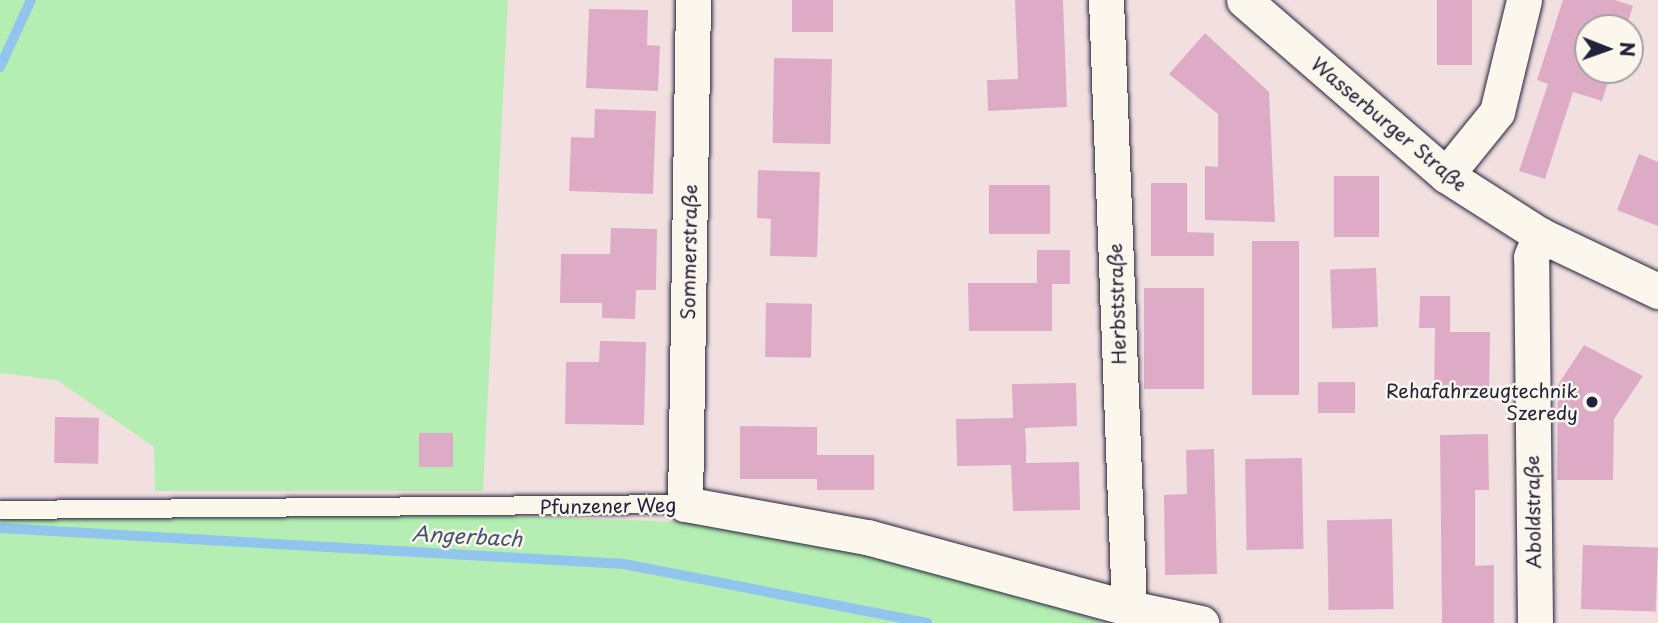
<!DOCTYPE html>
<html>
<head>
<meta charset="utf-8">
<style>
  body { margin:0 }
  #map { position:relative; width:1658px; height:623px; overflow:hidden; background:#f2e0e1; font-family:"Playpen Sans",sans-serif }
  div>[style] { position:absolute }
  [style*='--x'] { left:calc(var(--x)*1px); top:calc(var(--y)*1px); width:calc(var(--w)*1px); rotate:calc(var(--a)*1deg) }
  .green>* { inset:0; background:#b4eeb2 }
  .stream>* { height:10px; margin:-5px; padding:0 5px; transform-origin:5px; border-radius:5px; background:#92c5ee }
  .building>* { inset:0; background:#deabc6; transform-origin:0 0 }
  .roads { filter:drop-shadow(0 0 2px #22223b) drop-shadow(0 0 2px #22223b) }
  .service>* { height:18px; margin:-9px; padding:0 9px; transform-origin:9px; border-radius:9px; background:#fbf7ec }
  .minor>* { height:35px; margin:-17.5px; padding:0 17.5px; transform-origin:17.5px; border-radius:17.5px; background:#fbf7ec }
  .dots>* { width:19px; height:19px; translate:-50% -50%; box-sizing:border-box; border:4px solid #fbf7ec; border-radius:50% }
  span { translate:-50% -50%; white-space:nowrap; text-align:center; line-height:1.15; -webkit-text-stroke:5px #fbf7ec; paint-order:stroke }
  .street-label { font-size:19px; color:#22223b }
  .poi-label { font-size:19px; color:#22223b }
  .right { translate:-100% -50%; text-align:right }
  .water-label { font-size:21px; color:#445371; font-style:italic }
  .north { position:absolute; left:1574px; top:14px; width:70px; height:70px; box-sizing:border-box; background:#fbf7ec; border:2px solid #a4a2a5; border-radius:50%; rotate:91deg; font-size:19px; font-weight:700; line-height:28px; text-align:center; color:#22223b }
  .north::after { content:''; display:block; margin:auto; width:24px; height:32px; background:#22223b; clip-path:polygon(50% 0,100% 100%,50% 72%,0 100%) }
</style>
</head>
<body>
<div id="map">
  <div class="green">
    <div style="clip-path:polygon(0 0,508px 0,483px 491px,155px 491px,154px 447px,57px 380px,0 373px)"></div>
    <div style="clip-path:polygon(482px 515px,685px 522px,849px 550px,1110px 623px,0 623px,0 518px)"></div>
  </div>
  <div class="stream">
    <div style="--x:0;--y:67;--w:74;--a:-65.2"></div>
    <div style="--x:0;--y:528;--w:625;--a:3.3"></div>
    <div style="--x:624;--y:564;--w:309;--a:11"></div>
  </div>
  <div class="building">
    <div style="left:792px;top:0;width:41px;height:32px"></div>
    <div style="clip-path:polygon(1015px 0,1063px 0,1067px 107px,988px 111px,987px 80px,1018px 79px)"></div>
    <div style="left:1437px;top:0;width:35px;height:65px"></div>
    <div style="clip-path:polygon(1563px 0,1615px 0,1633px 6px,1626px 28px,1588px 28px,1588px 70px,1612px 70px,1602px 101px,1573px 92px,1545px 179px,1519px 171px,1548px 84px,1537px 80px)"></div>
    <div style="clip-path:polygon(589px 9px,648px 10px,647px 45px,660px 46px,658px 91px,586px 88px)"></div>
    <div style="clip-path:polygon(1205px 33px,1269px 92px,1275px 222px,1205px 220px,1205px 166px,1218px 167px,1218px 114px,1169px 74px)"></div>
    <div style="left:774px;top:58px;width:58px;height:85px;rotate:1deg"></div>
    <div style="clip-path:polygon(595px 109px,656px 111px,653px 194px,569px 191px,571px 137px,594px 138px)"></div>
    <div style="clip-path:polygon(1639px 154px,1658px 162px,1658px 226px,1617px 210px)"></div>
    <div style="clip-path:polygon(758px 170px,820px 172px,817px 257px,770px 256px,771px 219px,757px 218px)"></div>
    <div style="left:1334px;top:176px;width:45px;height:61px"></div>
    <div style="clip-path:polygon(1151px 183px,1187px 183px,1187px 232px,1214px 233px,1214px 256px,1151px 256px)"></div>
    <div style="left:989px;top:185px;width:61px;height:49px"></div>
    <div style="clip-path:polygon(611px 228px,657px 229px,656px 290px,636px 290px,635px 319px,602px 318px,602px 303px,560px 303px,561px 254px,610px 254px)"></div>
    <div style="left:1252px;top:241px;width:47px;height:154px"></div>
    <div style="clip-path:polygon(1037px 250px,1070px 250px,1070px 284px,1052px 284px,1052px 331px,969px 331px,968px 283px,1037px 283px)"></div>
    <div style="left:1376px;top:268px;width:59px;height:46px;rotate:88deg"></div>
    <div style="left:1144px;top:288px;width:60px;height:101px"></div>
    <div style="clip-path:polygon(1420px 296px,1450px 296px,1450px 332px,1490px 332px,1489px 395px,1434px 394px,1435px 328px,1419px 328px)"></div>
    <div style="left:766px;top:303px;width:46px;height:54px;rotate:1deg"></div>
    <div style="clip-path:polygon(600px 341px,646px 342px,644px 425px,565px 424px,566px 362px,599px 362px)"></div>
    <div style="clip-path:polygon(1584px 345px,1643px 376px,1614px 419px,1613px 480px,1557px 480px,1558px 385px)"></div>
    <div style="left:1318px;top:382px;width:37px;height:31px"></div>
    <div style="clip-path:polygon(1076px 383px,1077px 426px,1025px 428px,1026px 447px,1026px 463px,1079px 462px,1080px 510px,1013px 511px,1011px 465px,957px 466px,956px 419px,1013px 418px,1012px 384px)"></div>
    <div style="left:55px;top:417px;width:44px;height:46px;rotate:1deg"></div>
    <div style="clip-path:polygon(740px 426px,817px 427px,817px 455px,874px 455px,874px 490px,817px 490px,817px 479px,740px 479px)"></div>
    <div style="left:419px;top:433px;width:34px;height:34px"></div>
    <div style="clip-path:polygon(1488px 434px,1489px 490px,1475px 490px,1475px 566px,1494px 565px,1494px 623px,1442px 623px,1440px 435px)"></div>
    <div style="clip-path:polygon(1214px 449px,1217px 574px,1165px 575px,1164px 495px,1187px 494px,1186px 450px)"></div>
    <div style="left:1302px;top:458px;width:91px;height:57px;rotate:89deg"></div>
    <div style="left:1392px;top:519px;width:90px;height:65px;rotate:89deg"></div>
    <div style="left:1583px;top:545px;width:75px;height:64px;rotate:2deg"></div>
  </div>
  <div class="roads">
    <div class="service">
      <div style="--x:0;--y:510;--w:685;--a:-0.5"></div>
    </div>
    <div class="minor">
      <div style="--x:693;--y:0;--w:504;--a:90.91"></div>
      <div style="--x:685;--y:504;--w:185;--a:10.3"></div>
      <div style="--x:867;--y:537;--w:271;--a:15.2"></div>
      <div style="--x:1129;--y:608;--w:74;--a:11.8"></div>
      <div style="--x:1106;--y:0;--w:608;--a:87.83"></div>
      <div style="--x:1244;--y:0;--w:267;--a:40.9"></div>
      <div style="--x:1446;--y:175;--w:112;--a:32.6"></div>
      <div style="--x:1540;--y:235;--w:131;--a:25.4"></div>
      <div style="--x:1446;--y:175;--w:81;--a:-51"></div>
      <div style="--x:1497;--y:112;--w:115;--a:-76.4"></div>
      <div style="--x:1535;--y:623;--w:366;--a:-90.6"></div>
      <div style="--x:1531;--y:257;--w:24;--a:-68"></div>
    </div>
  </div>
  <div class="dots">
    <div style="left:1592px;top:402px;background:#22223b"></div>
  </div>
  <div class="street-label">
    <span style="left:1389px;top:124px;rotate:40deg">Wasserburger Straße</span>
    <span style="left:689px;top:252px;rotate:-89deg">Sommerstraße</span>
    <span style="left:1117px;top:304px;rotate:-92deg">Herbststraße</span>
    <span style="left:608px;top:506px;rotate:-1deg">Pfunzener Weg</span>
    <span style="left:1533px;top:512px;rotate:-91deg">Aboldstraße</span>
  </div>
  <div class="poi-label">
    <span class="right" style="left:1578px;top:402px">Rehafahrzeugtechnik<br>Szeredy</span>
  </div>
  <div class="water-label">
    <span style="left:467px;top:535px;rotate:3deg">Angerbach</span>
  </div>
  <div class="north">N</div>
</div>
</body>
</html>
